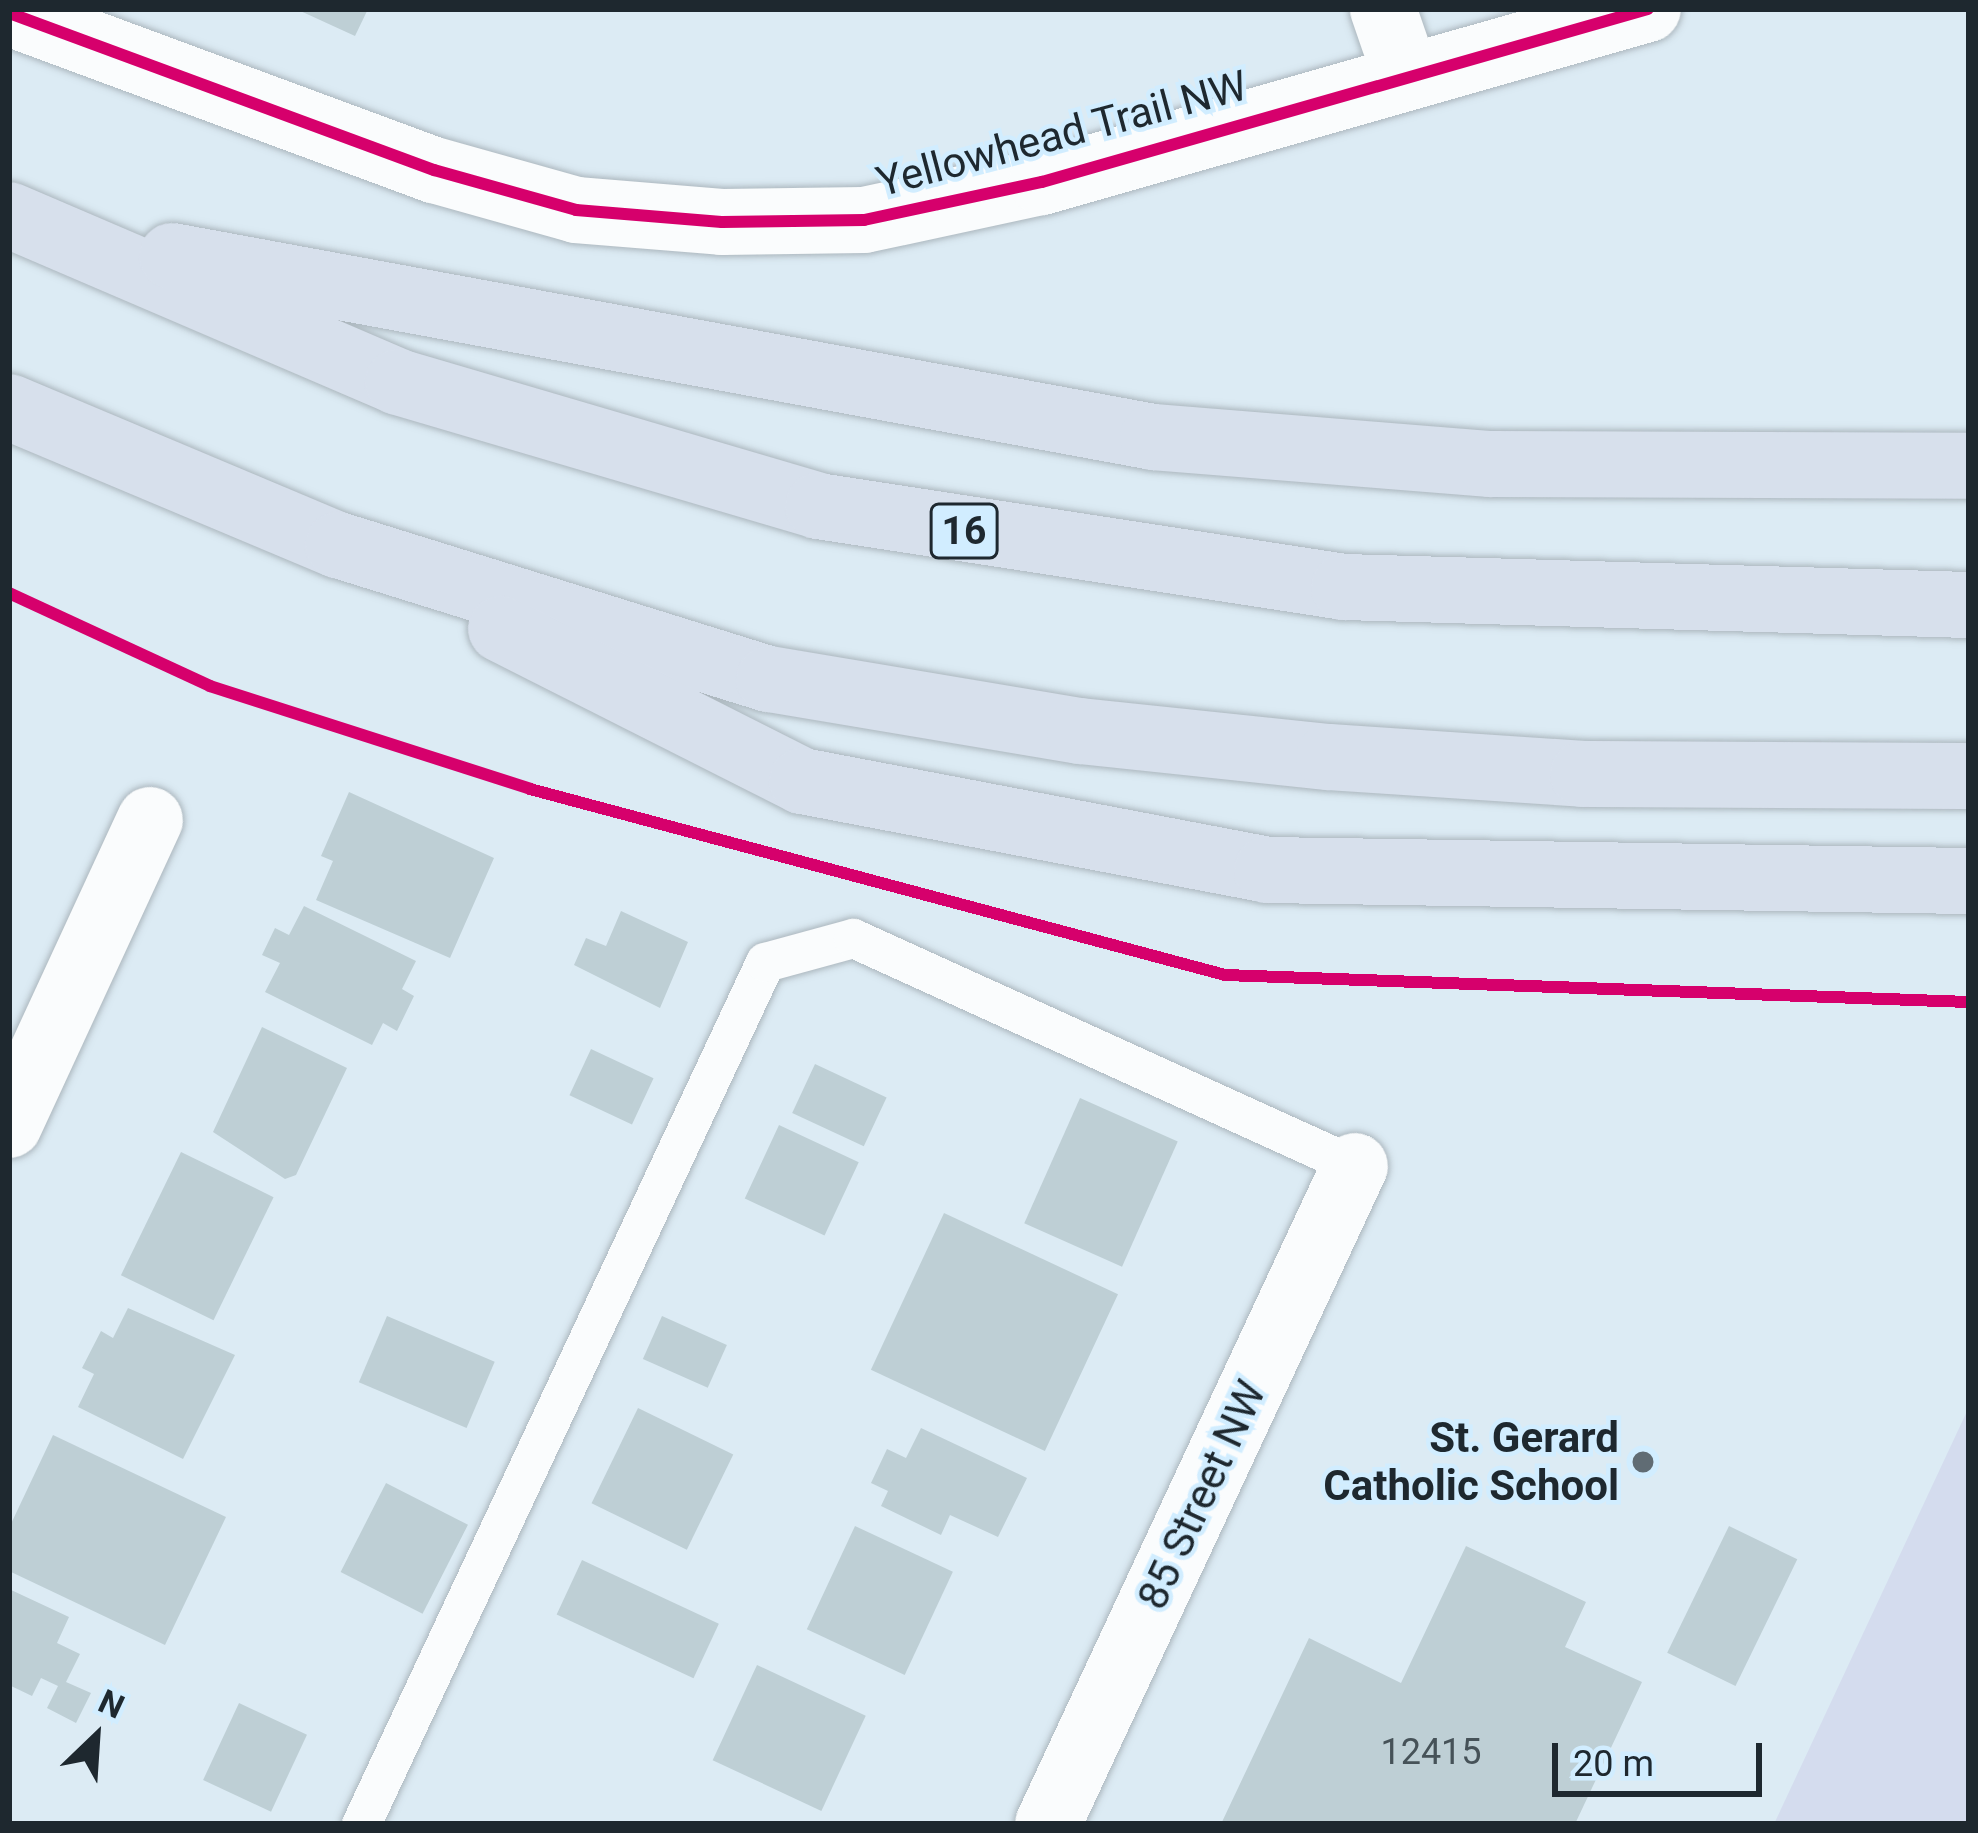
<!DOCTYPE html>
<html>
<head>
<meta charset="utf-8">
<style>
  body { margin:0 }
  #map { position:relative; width:1978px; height:1833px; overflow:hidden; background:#dcebf4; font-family:Roboto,sans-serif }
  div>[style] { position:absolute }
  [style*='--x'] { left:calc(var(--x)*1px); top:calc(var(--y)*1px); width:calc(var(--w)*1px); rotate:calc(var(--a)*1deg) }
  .green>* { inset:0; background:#d4dcee }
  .building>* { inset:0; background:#becfd5; transform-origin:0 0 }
  .roads { filter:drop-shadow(0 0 3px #acb7be) drop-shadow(0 0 3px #acb7be) }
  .lane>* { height:39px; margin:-19.5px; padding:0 19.5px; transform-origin:19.5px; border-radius:19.5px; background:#fafcfd }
  .street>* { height:66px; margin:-33px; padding:0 33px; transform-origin:33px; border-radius:33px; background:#fafcfd }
  .highway>* { height:66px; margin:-33px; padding:0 33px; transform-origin:33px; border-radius:33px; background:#d7e0ec }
  .cycleway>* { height:12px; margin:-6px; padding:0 6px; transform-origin:6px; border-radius:6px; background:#d6006c }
  .dots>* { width:33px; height:33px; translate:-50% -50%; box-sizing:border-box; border:6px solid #d1edff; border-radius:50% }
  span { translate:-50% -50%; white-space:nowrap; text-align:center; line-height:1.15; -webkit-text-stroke:9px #d1edff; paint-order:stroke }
  .number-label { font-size:36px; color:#465258 }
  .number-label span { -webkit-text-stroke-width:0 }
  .shield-label span { padding:3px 9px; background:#d1edff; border:3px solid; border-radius:9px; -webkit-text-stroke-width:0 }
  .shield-label { font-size:39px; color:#1e282f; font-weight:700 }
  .street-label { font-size:42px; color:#1e282f }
  .poi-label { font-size:42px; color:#1e282f; font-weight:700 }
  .right { translate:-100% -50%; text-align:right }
  .frame { position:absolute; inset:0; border:12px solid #1e282f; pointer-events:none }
  .north { position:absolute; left:36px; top:1677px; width:120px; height:120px; -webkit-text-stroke:9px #d1edff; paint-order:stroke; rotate:25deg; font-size:33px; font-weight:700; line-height:48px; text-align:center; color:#1e282f }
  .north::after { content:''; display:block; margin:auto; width:42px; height:54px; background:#1e282f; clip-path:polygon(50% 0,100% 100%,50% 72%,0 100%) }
  .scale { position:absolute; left:1552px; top:1743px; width:210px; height:54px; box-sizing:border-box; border:6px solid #1e282f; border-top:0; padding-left:15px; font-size:36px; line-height:42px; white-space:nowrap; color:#1e282f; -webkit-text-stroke:9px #d1edff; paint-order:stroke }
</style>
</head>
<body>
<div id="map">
  <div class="green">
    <div style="clip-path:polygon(1969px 1407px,1969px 1824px,1774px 1824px)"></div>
  </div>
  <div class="building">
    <div style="clip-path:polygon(296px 9px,368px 9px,355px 36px)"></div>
    <div style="clip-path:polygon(349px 792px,494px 858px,450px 958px,316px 900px,333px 861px,321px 856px)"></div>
    <div style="clip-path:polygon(304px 906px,416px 961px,402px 989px,414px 996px,397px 1031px,383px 1023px,372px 1045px,265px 992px,280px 963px,262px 955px,275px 928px,289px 935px)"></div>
    <div style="clip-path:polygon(621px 911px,688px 942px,660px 1008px,574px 965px,586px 938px,606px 946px)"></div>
    <div style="clip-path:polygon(262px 1027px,347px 1068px,296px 1175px,285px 1179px,213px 1132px)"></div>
    <div style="left:591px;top:1049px;width:69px;height:51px;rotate:25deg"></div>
    <div style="left:815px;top:1064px;width:79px;height:54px;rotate:25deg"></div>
    <div style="left:1080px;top:1098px;width:107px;height:137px;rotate:24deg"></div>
    <div style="left:779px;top:1125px;width:88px;height:81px;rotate:25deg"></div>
    <div style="left:181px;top:1152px;width:103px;height:137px;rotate:26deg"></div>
    <div style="left:944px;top:1213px;width:192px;height:173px;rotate:25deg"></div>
    <div style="clip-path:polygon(128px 1308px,235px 1355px,183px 1459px,78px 1407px,94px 1374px,82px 1368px,101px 1331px,113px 1338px)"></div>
    <div style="left:387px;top:1316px;width:117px;height:72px;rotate:23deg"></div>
    <div style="left:662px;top:1316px;width:71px;height:47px;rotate:24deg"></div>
    <div style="left:638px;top:1408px;width:106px;height:106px;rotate:26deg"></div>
    <div style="clip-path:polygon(921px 1428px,1027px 1478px,998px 1537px,950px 1515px,941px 1535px,881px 1506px,888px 1491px,871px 1483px,887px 1449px,906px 1458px)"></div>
    <div style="clip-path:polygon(53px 1435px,226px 1517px,165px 1645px,9px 1571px,9px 1528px)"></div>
    <div style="left:386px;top:1483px;width:92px;height:100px;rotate:27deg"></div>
    <div style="left:855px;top:1526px;width:108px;height:114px;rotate:25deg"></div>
    <div style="left:1729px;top:1526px;width:76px;height:141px;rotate:26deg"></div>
    <div style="clip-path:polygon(1466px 1546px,1586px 1602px,1565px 1647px,1642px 1682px,1575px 1824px,1221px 1824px,1309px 1638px,1401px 1683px)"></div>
    <div style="left:582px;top:1560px;width:151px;height:60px;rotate:25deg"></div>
    <div style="clip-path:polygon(9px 1589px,69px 1617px,57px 1643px,80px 1654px,66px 1682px,91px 1693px,76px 1723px,47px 1708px,58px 1686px,41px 1678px,32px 1696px,9px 1685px)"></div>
    <div style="left:757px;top:1665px;width:120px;height:105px;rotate:25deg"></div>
    <div style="left:239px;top:1703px;width:75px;height:85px;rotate:25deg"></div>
  </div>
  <div class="roads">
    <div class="lane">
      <div style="--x:361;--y:1824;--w:952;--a:-64.89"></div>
      <div style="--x:765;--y:962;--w:91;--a:-15.3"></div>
      <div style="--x:853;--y:938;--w:551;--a:24.43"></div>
    </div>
    <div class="street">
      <div style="--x:1383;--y:9;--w:68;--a:71"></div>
      <div style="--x:9;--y:13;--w:453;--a:20.3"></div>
      <div style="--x:434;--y:170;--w:148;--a:15.7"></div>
      <div style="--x:576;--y:210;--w:146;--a:4.7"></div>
      <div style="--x:722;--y:222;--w:142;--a:-0.8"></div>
      <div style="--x:864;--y:220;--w:182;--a:-12.1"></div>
      <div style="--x:1042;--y:182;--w:630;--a:-15.93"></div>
      <div style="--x:9;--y:1125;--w:336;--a:-65.2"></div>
      <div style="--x:1048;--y:1824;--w:726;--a:-64.99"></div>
    </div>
    <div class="highway">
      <div style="--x:9;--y:215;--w:423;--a:23.2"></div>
      <div style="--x:398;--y:382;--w:438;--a:16.4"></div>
      <div style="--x:818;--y:506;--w:532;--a:8.75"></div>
      <div style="--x:1344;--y:587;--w:625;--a:1.65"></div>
      <div style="--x:172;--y:256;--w:998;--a:10.45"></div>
      <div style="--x:1153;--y:437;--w:339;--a:4.6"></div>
      <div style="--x:1491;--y:464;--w:478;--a:0.2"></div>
      <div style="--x:9;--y:407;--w:357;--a:22.8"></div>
      <div style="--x:338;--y:545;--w:451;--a:17.3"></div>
      <div style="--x:769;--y:679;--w:315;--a:9.5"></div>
      <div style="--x:1080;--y:731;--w:250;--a:6"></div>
      <div style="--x:1329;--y:757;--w:255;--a:3.8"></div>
      <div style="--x:1583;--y:774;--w:386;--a:0.3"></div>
      <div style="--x:501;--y:629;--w:337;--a:26.8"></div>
      <div style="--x:802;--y:781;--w:473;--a:10.8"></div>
      <div style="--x:1267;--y:870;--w:702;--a:0.9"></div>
    </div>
  </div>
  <div class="cycleway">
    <div style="--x:9;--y:13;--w:453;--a:20.3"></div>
    <div style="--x:434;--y:170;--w:148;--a:15.7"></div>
    <div style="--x:576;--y:210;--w:146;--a:4.7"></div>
    <div style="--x:722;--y:222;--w:142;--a:-0.8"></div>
    <div style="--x:864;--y:220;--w:182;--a:-12.1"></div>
    <div style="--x:1042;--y:182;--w:630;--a:-15.93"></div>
    <div style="--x:9;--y:593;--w:221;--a:24.8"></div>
    <div style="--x:210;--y:686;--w:336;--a:17.8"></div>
    <div style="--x:530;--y:789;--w:719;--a:14.98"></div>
    <div style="--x:1225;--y:975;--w:744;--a:2.08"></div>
  </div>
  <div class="dots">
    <div style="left:1643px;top:1462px;background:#606c74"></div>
  </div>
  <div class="number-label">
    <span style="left:1431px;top:1753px">12415</span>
  </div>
  <div class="shield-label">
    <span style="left:964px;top:531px">16</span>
  </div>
  <div class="street-label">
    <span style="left:1062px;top:134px;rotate:-15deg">Yellowhead Trail NW</span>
    <span style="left:1202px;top:1495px;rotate:-65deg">85 Street NW</span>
  </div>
  <div class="poi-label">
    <span class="right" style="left:1619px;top:1462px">St. Gerard<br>Catholic School</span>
  </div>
  <div class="frame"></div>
  <div class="north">N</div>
  <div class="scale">20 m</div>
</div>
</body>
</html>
